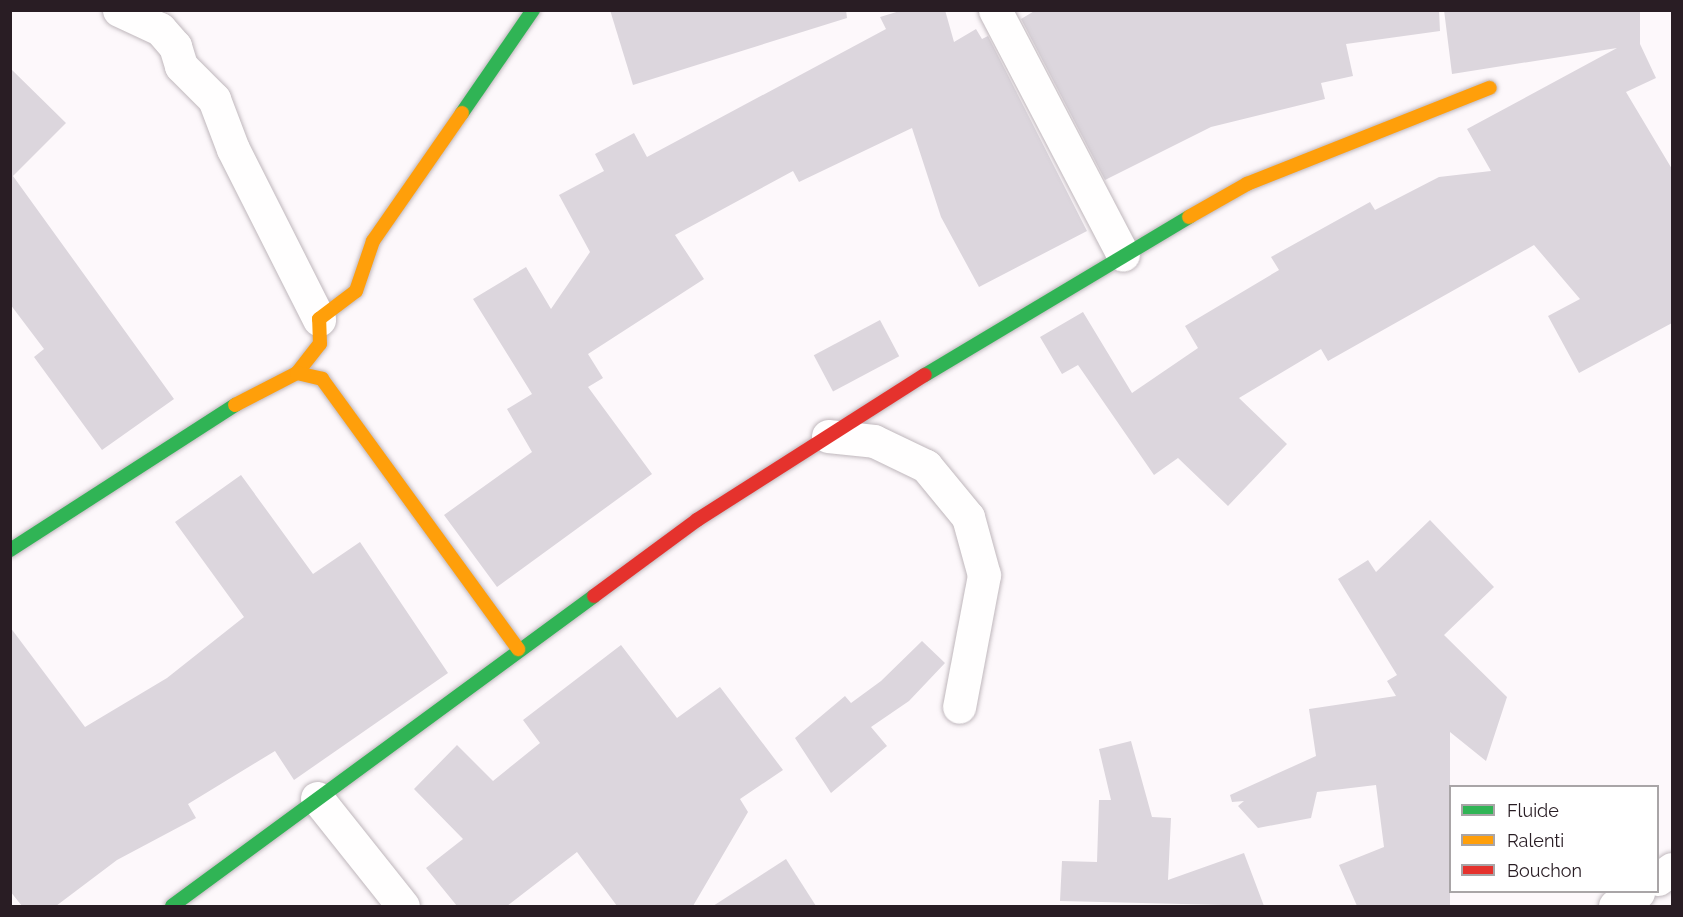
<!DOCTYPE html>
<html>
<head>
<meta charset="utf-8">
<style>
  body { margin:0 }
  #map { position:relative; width:1683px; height:917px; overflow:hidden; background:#fdf8fb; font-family:Raleway,sans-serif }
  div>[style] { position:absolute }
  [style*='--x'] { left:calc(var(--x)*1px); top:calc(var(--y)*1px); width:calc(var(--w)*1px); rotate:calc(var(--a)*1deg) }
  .building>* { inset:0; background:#dcd6dd; transform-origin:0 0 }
  .roads { filter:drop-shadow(0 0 2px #bfb7bc) drop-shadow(0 0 2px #bfb7bc) }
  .street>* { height:33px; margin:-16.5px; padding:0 16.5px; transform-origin:16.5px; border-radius:16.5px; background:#fffefe }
  .fast>* { height:14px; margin:-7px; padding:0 7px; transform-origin:7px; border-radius:7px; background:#30b455 }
  .slow>* { height:14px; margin:-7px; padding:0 7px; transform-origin:7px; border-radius:7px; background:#ff9f0a }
  .jam>* { height:14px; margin:-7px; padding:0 7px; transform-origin:7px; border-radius:7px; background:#e5322d }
  span { translate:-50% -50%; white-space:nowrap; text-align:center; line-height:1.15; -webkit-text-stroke:5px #fff; paint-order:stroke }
  .frame { position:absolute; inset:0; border:12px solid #291d24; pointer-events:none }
  .legend { position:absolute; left:1449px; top:785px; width:210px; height:108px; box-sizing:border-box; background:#fff; border:2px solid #a9a5a7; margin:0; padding:8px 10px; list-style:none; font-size:18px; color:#291d24 }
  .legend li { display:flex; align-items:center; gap:12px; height:30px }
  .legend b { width:30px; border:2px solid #a9a5a7 }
</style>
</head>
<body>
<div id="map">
  <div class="building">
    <div style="clip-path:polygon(610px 10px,846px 10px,847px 18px,633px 85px)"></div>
    <div style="clip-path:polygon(903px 10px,945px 10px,954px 42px,976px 29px,982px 39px,988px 36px,1087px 231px,979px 287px,941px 217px,912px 128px,799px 182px,793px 171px,675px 235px,704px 279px,588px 354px,603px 378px,588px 387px,652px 474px,497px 587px,444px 515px,532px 452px,507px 409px,532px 394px,473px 299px,526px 267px,551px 309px,590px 252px,559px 195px,604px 171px,595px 154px,634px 133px,647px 157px,886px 29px,880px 17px)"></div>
    <div style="clip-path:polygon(1036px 10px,1439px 10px,1440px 31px,1346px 44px,1353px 76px,1321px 83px,1325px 99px,1211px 127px,1105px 180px,1021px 19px)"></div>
    <div style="clip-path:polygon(1444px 10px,1640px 10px,1640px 44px,1656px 78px,1626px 92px,1672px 169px,1672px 323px,1579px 373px,1548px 316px,1580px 299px,1534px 245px,1328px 361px,1321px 349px,1239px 398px,1287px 444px,1228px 506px,1178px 458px,1154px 475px,1078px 365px,1062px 374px,1040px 337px,1083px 312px,1132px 393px,1198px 348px,1185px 326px,1279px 270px,1271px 257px,1370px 202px,1375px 210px,1439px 177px,1491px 171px,1467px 129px,1617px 48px,1452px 74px)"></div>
    <div style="clip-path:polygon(10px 68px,66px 123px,13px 176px,174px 399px,102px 450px,34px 357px,44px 349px,10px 304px)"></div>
    <div style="left:880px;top:320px;width:41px;height:75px;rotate:62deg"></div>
    <div style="clip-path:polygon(241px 475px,313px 574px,360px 542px,448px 673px,294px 780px,275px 751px,188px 804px,196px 818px,117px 860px,56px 906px,22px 906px,10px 891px,10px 627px,85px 727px,167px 678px,244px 617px,175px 522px)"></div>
    <div style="clip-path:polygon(1430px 520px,1494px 587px,1444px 635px,1507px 697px,1486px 761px,1450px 732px,1450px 906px,1357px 906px,1339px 865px,1384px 847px,1376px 785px,1317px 792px,1311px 818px,1258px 828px,1238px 806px,1244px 801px,1232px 802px,1230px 795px,1316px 756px,1309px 709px,1396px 696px,1387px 681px,1397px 675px,1338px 579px,1368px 560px,1376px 572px)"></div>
    <div style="clip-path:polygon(922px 641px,945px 663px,909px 701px,871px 727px,887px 746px,831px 793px,795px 738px,845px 696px,851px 703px,881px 681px)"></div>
    <div style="clip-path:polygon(621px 645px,677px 718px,720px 687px,783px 770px,740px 799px,748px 812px,693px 906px,617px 906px,577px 852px,507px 906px,457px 906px,426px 868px,463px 839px,414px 789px,457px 745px,493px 781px,540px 743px,523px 720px)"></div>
    <div style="clip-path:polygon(1131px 741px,1152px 817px,1171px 818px,1168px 880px,1244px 853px,1264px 906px,1060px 901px,1062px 861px,1097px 862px,1099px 800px,1111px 800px,1099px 749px)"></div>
    <div style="clip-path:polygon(786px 859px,816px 906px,713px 906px)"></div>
  </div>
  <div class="roads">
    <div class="street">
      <div style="--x:119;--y:10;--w:45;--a:24.9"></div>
      <div style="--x:160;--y:29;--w:23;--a:49"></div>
      <div style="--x:175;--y:46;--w:21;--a:73"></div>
      <div style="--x:181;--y:66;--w:47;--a:45"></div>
      <div style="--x:214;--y:99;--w:53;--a:69.2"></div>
      <div style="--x:233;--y:149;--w:191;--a:63.2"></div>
      <div style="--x:995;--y:10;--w:276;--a:62.4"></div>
      <div style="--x:828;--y:436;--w:46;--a:6.2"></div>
      <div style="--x:874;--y:441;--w:58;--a:25.7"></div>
      <div style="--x:926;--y:466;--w:66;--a:50.5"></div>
      <div style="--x:968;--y:517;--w:60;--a:74.6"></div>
      <div style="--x:984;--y:575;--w:134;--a:100.7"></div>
      <div style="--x:317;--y:798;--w:138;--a:51.5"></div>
      <div style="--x:1658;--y:879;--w:17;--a:-36"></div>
      <div style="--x:1615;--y:906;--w:27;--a:-31"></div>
    </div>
    <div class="fast">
      <div style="--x:462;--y:113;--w:125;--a:-55.4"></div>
      <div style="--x:925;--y:375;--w:308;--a:-30.9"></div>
      <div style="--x:10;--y:550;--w:268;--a:-32.8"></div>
      <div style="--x:172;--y:906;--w:524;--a:-36.3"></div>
    </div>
    <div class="slow">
      <div style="--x:1189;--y:217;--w:67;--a:-29.6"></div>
      <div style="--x:1247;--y:184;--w:261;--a:-21.6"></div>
      <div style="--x:297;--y:373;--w:37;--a:-52"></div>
      <div style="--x:320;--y:344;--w:25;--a:-92"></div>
      <div style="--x:319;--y:319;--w:46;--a:-37.1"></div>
      <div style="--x:356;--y:291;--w:53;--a:-71.2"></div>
      <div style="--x:373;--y:241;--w:156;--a:-55.2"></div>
      <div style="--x:235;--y:405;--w:70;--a:-27.3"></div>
      <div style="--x:297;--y:373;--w:26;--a:13"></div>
      <div style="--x:322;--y:379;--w:334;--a:54"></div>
    </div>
    <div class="jam">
      <div style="--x:594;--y:596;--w:128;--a:-36.4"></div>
      <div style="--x:697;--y:520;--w:270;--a:-32.5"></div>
    </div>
  </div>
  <div class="frame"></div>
  <ul class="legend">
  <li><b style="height:8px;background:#30b455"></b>Fluide</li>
  <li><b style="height:8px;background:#ff9f0a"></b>Ralenti</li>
  <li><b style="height:8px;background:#e5322d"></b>Bouchon</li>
  </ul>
</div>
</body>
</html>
